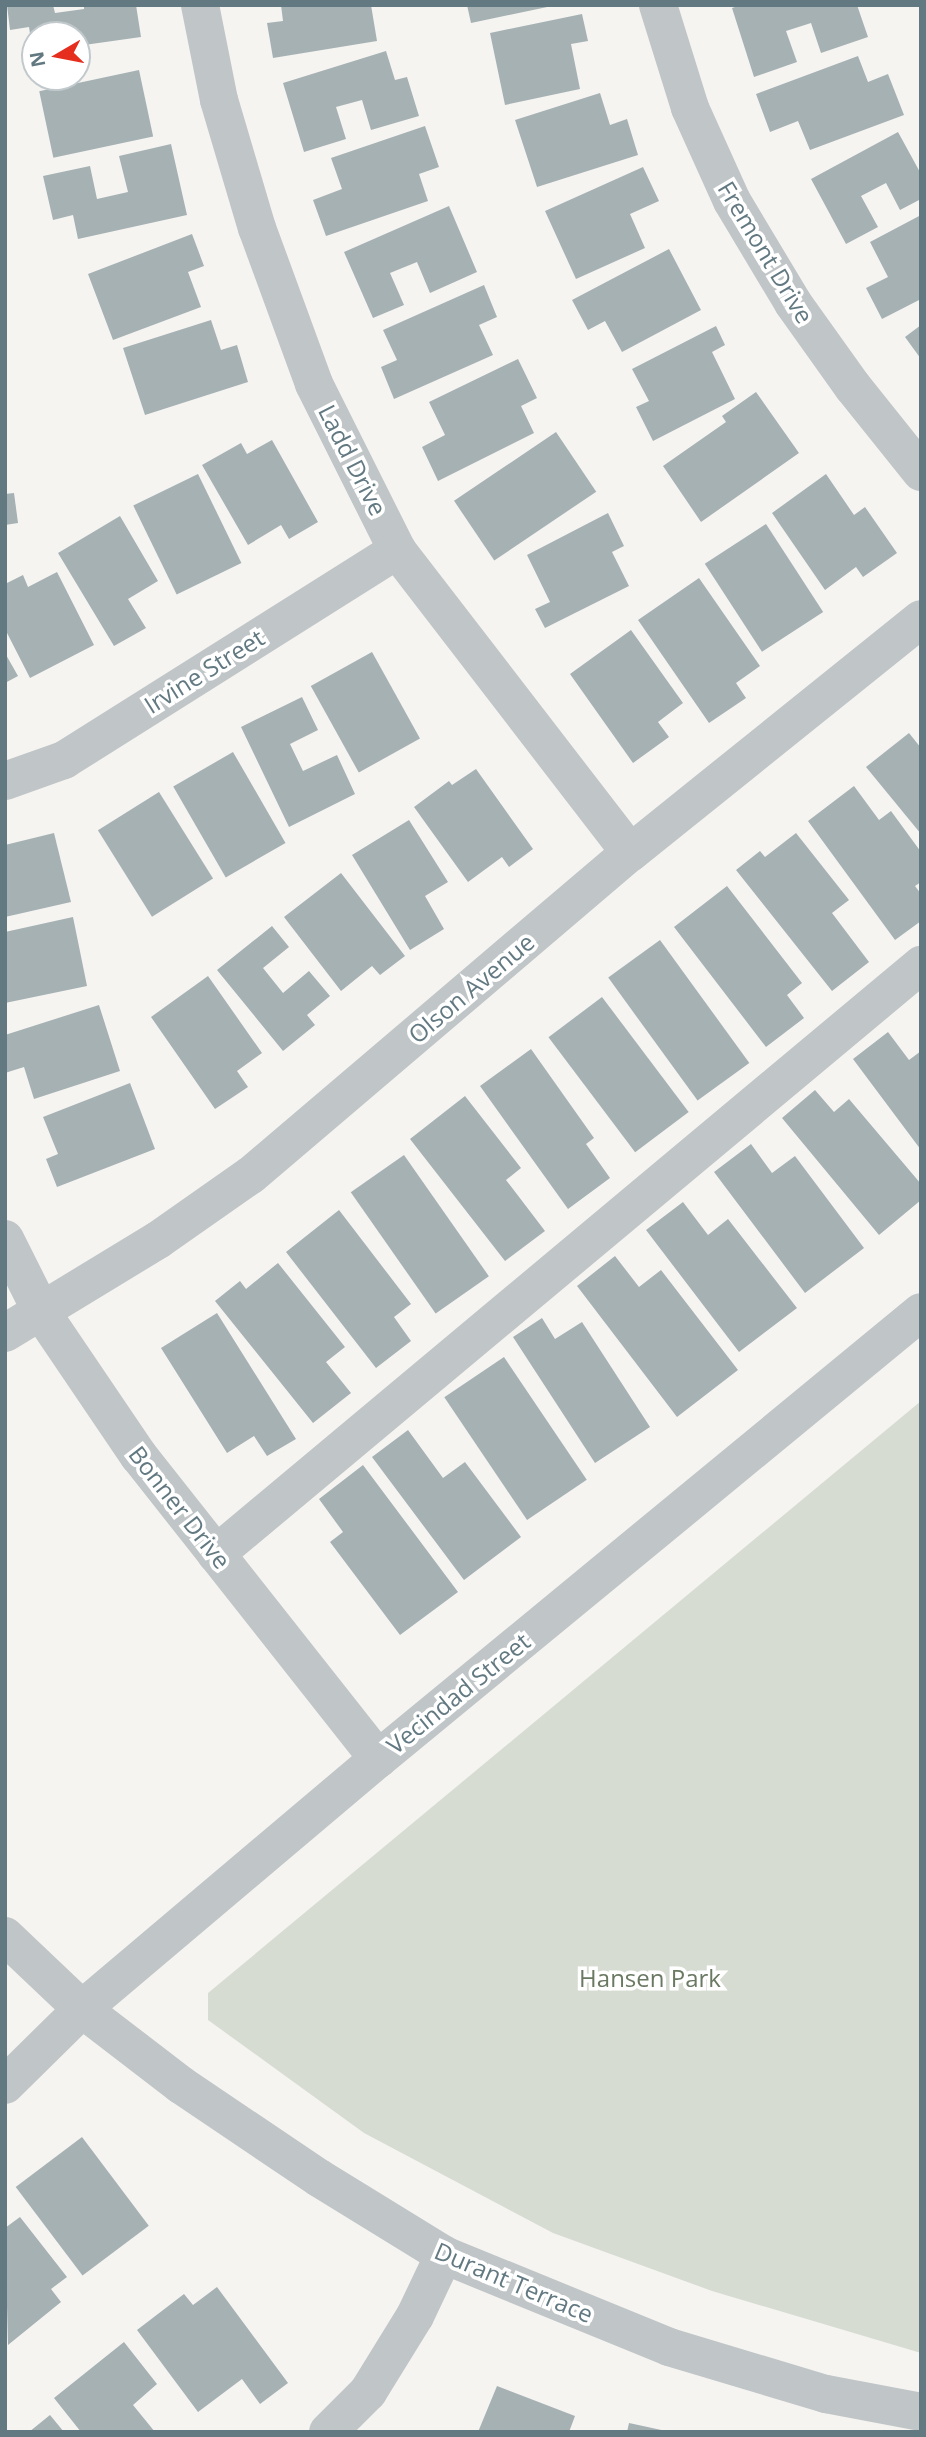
<!DOCTYPE html>
<html>
<head>
<meta charset="utf-8">
<style>
  body { margin:0 }
  #map { position:relative; width:926px; height:2437px; overflow:hidden; background:#f5f4f1; font-family:"Open Sans",sans-serif }
  div>[style] { position:absolute }
  [style*='--x'] { left:calc(var(--x)*1px); top:calc(var(--y)*1px); width:calc(var(--w)*1px); rotate:calc(var(--a)*1deg) }
  .green>* { inset:0; background:#d7dcd2 }
  .building>* { inset:0; background:#a6b1b4; transform-origin:0 0 }
  .minor>* { height:38px; margin:-19px; padding:0 19px; transform-origin:19px; border-radius:19px; background:#c0c5c7 }
  span { translate:-50% -50%; white-space:nowrap; text-align:center; line-height:1.15; -webkit-text-stroke:7px #fff; paint-order:stroke }
  .street-label { font-size:24px; color:#637982 }
  .park-label { font-size:24px; color:#6a7962 }
  .frame { position:absolute; inset:0; border:7px solid #637982; pointer-events:none }
  .north { position:absolute; left:21px; top:21px; width:70px; height:70px; box-sizing:border-box; background:#fff; border:2px solid #c1c9cd; border-radius:50%; rotate:260deg; font-size:19px; font-weight:700; line-height:28px; text-align:center; color:#637982 }
  .north::after { content:''; display:block; margin:auto; width:24px; height:32px; background:#e62e1f; clip-path:polygon(50% 0,100% 100%,50% 72%,0 100%) }
</style>
</head>
<body>
<div id="map">
  <div class="green">
    <div style="clip-path:polygon(921px 1401px,921px 2353px,712px 2291px,553px 2233px,364px 2133px,208px 2020px,208px 1993px)"></div>
  </div>
  <div class="building">
    <div style="clip-path:polygon(7px 5px,53px 5px,55px 13px,84px 9px,84px 5px,136px 5px,141px 37px,77px 46px,77px 35px,35px 35px,33px 53px,29px 27px,10px 30px)"></div>
    <div style="clip-path:polygon(281px 5px,371px 5px,377px 41px,273px 58px,267px 23px,283px 21px)"></div>
    <div style="clip-path:polygon(467px 5px,552px 5px,552px 6px,471px 23px)"></div>
    <div style="clip-path:polygon(741px 5px,857px 5px,868px 37px,821px 53px,811px 23px,786px 31px,797px 62px,754px 77px,732px 8px)"></div>
    <div style="clip-path:polygon(582px 14px,588px 41px,571px 44px,580px 89px,505px 105px,490px 33px)"></div>
    <div style="clip-path:polygon(386px 51px,395px 80px,407px 77px,419px 116px,371px 130px,362px 100px,336px 107px,346px 139px,304px 152px,283px 83px)"></div>
    <div style="clip-path:polygon(858px 56px,868px 82px,888px 74px,904px 115px,810px 150px,798px 121px,770px 132px,756px 94px)"></div>
    <div style="left:139px;top:70px;width:68px;height:102px;rotate:78deg"></div>
    <div style="clip-path:polygon(600px 93px,610px 125px,627px 119px,638px 155px,537px 187px,515px 120px)"></div>
    <div style="clip-path:polygon(425px 126px,439px 167px,419px 174px,428px 201px,326px 236px,313px 200px,342px 189px,331px 158px)"></div>
    <div style="clip-path:polygon(898px 132px,921px 174px,921px 199px,900px 210px,886px 183px,861px 196px,878px 227px,846px 244px,811px 179px)"></div>
    <div style="clip-path:polygon(171px 144px,187px 215px,78px 239px,73px 215px,53px 220px,43px 176px,90px 166px,97px 199px,128px 192px,119px 156px)"></div>
    <div style="clip-path:polygon(643px 167px,659px 201px,630px 214px,645px 248px,576px 279px,545px 211px)"></div>
    <div style="clip-path:polygon(449px 206px,477px 272px,430px 293px,417px 262px,390px 273px,404px 305px,373px 318px,344px 252px)"></div>
    <div style="clip-path:polygon(921px 215px,921px 299px,882px 319px,866px 288px,888px 277px,870px 242px)"></div>
    <div style="clip-path:polygon(192px 234px,204px 266px,188px 272px,201px 307px,113px 340px,88px 274px)"></div>
    <div style="clip-path:polygon(669px 249px,701px 310px,622px 352px,605px 321px,588px 330px,572px 300px)"></div>
    <div style="clip-path:polygon(484px 285px,497px 317px,479px 325px,493px 355px,394px 399px,381px 367px,397px 360px,383px 330px)"></div>
    <div style="clip-path:polygon(211px 320px,221px 350px,237px 345px,248px 382px,145px 415px,123px 348px)"></div>
    <div style="clip-path:polygon(921px 325px,921px 359px,905px 337px)"></div>
    <div style="clip-path:polygon(716px 326px,725px 345px,712px 352px,735px 399px,653px 441px,636px 407px,649px 401px,632px 369px)"></div>
    <div style="clip-path:polygon(518px 359px,537px 398px,521px 406px,534px 433px,438px 481px,422px 447px,445px 435px,429px 402px)"></div>
    <div style="clip-path:polygon(756px 392px,799px 453px,701px 522px,663px 466px,726px 422px,722px 416px)"></div>
    <div style="left:556px;top:432px;width:72px;height:123px;rotate:56deg"></div>
    <div style="clip-path:polygon(272px 440px,318px 522px,289px 539px,281px 525px,248px 545px,202px 465px,241px 443px,247px 454px)"></div>
    <div style="left:198px;top:474px;width:99px;height:72px;rotate:64deg"></div>
    <div style="clip-path:polygon(826px 474px,854px 515px,865px 507px,897px 553px,863px 577px,856px 567px,825px 590px,772px 513px)"></div>
    <div style="clip-path:polygon(14px 493px,18px 523px,5px 525px,5px 494px)"></div>
    <div style="clip-path:polygon(608px 513px,624px 546px,612px 552px,629px 586px,545px 628px,535px 609px,550px 602px,527px 555px)"></div>
    <div style="clip-path:polygon(120px 516px,158px 581px,128px 599px,146px 628px,114px 646px,58px 553px)"></div>
    <div style="left:766px;top:524px;width:105px;height:73px;rotate:57deg"></div>
    <div style="clip-path:polygon(57px 572px,94px 645px,30px 678px,5px 629px,5px 584px,23px 575px,28px 587px)"></div>
    <div style="clip-path:polygon(699px 578px,760px 666px,736px 683px,746px 698px,709px 723px,638px 620px)"></div>
    <div style="clip-path:polygon(631px 630px,683px 703px,658px 722px,669px 737px,633px 763px,570px 674px)"></div>
    <div style="left:372px;top:652px;width:99px;height:70px;rotate:61deg"></div>
    <div style="clip-path:polygon(5px 653px,18px 676px,5px 683px)"></div>
    <div style="clip-path:polygon(302px 697px,318px 730px,290px 744px,303px 771px,337px 755px,355px 794px,289px 827px,241px 727px)"></div>
    <div style="clip-path:polygon(909px 733px,921px 748px,921px 834px,866px 767px)"></div>
    <div style="left:233px;top:752px;width:105px;height:69px;rotate:60deg"></div>
    <div style="clip-path:polygon(476px 769px,533px 849px,509px 867px,502px 857px,468px 882px,414px 807px,449px 781px,452px 785px)"></div>
    <div style="clip-path:polygon(854px 786px,879px 820px,891px 811px,921px 852px,921px 882px,915px 886px,921px 894px,921px 921px,895px 940px,808px 821px)"></div>
    <div style="left:159px;top:792px;width:102px;height:72px;rotate:58deg"></div>
    <div style="clip-path:polygon(409px 820px,448px 882px,425px 896px,444px 929px,410px 950px,352px 855px)"></div>
    <div style="clip-path:polygon(54px 833px,71px 902px,5px 917px,5px 845px)"></div>
    <div style="clip-path:polygon(796px 833px,849px 900px,832px 913px,869px 962px,832px 991px,736px 870px,760px 851px,765px 857px)"></div>
    <div style="clip-path:polygon(341px 873px,405px 956px,380px 975px,372px 966px,341px 991px,284px 917px)"></div>
    <div style="clip-path:polygon(727px 886px,802px 983px,787px 995px,804px 1018px,766px 1047px,674px 927px)"></div>
    <div style="clip-path:polygon(73px 917px,87px 986px,5px 1003px,5px 932px)"></div>
    <div style="clip-path:polygon(272px 926px,289px 947px,263px 968px,283px 993px,309px 971px,330px 996px,307px 1015px,315px 1025px,283px 1051px,217px 970px)"></div>
    <div style="left:660px;top:940px;width:152px;height:64px;rotate:54deg"></div>
    <div style="clip-path:polygon(208px 976px,262px 1053px,237px 1071px,248px 1087px,215px 1109px,151px 1017px)"></div>
    <div style="left:602px;top:997px;width:144px;height:67px;rotate:53deg"></div>
    <div style="clip-path:polygon(99px 1005px,120px 1071px,34px 1099px,24px 1067px,5px 1073px,5px 1035px)"></div>
    <div style="clip-path:polygon(888px 1032px,909px 1060px,921px 1051px,921px 1150px,853px 1059px)"></div>
    <div style="clip-path:polygon(531px 1049px,594px 1138px,586px 1144px,610px 1178px,568px 1209px,480px 1086px)"></div>
    <div style="clip-path:polygon(130px 1083px,155px 1149px,57px 1187px,46px 1159px,58px 1154px,43px 1117px)"></div>
    <div style="clip-path:polygon(815px 1090px,834px 1112px,849px 1099px,921px 1184px,921px 1200px,879px 1235px,782px 1118px)"></div>
    <div style="clip-path:polygon(465px 1096px,521px 1168px,506px 1180px,545px 1231px,505px 1261px,410px 1139px)"></div>
    <div style="clip-path:polygon(751px 1144px,772px 1173px,795px 1156px,864px 1248px,805px 1293px,714px 1172px)"></div>
    <div style="left:404px;top:1155px;width:148px;height:65px;rotate:55deg"></div>
    <div style="clip-path:polygon(683px 1202px,708px 1235px,728px 1219px,797px 1308px,739px 1352px,646px 1230px)"></div>
    <div style="clip-path:polygon(339px 1210px,411px 1304px,394px 1317px,411px 1341px,376px 1368px,286px 1252px)"></div>
    <div style="clip-path:polygon(615px 1256px,639px 1287px,661px 1270px,738px 1370px,677px 1417px,577px 1286px)"></div>
    <div style="clip-path:polygon(278px 1263px,345px 1347px,326px 1362px,351px 1393px,313px 1423px,215px 1301px,240px 1281px,246px 1289px)"></div>
    <div style="clip-path:polygon(217px 1313px,296px 1439px,267px 1456px,254px 1436px,227px 1453px,161px 1348px)"></div>
    <div style="clip-path:polygon(542px 1318px,555px 1339px,582px 1322px,650px 1427px,595px 1463px,513px 1337px)"></div>
    <div style="left:504px;top:1357px;width:148px;height:72px;rotate:56deg"></div>
    <div style="clip-path:polygon(408px 1430px,443px 1478px,465px 1462px,521px 1537px,464px 1580px,372px 1457px)"></div>
    <div style="clip-path:polygon(363px 1465px,458px 1592px,400px 1635px,330px 1542px,343px 1532px,319px 1499px)"></div>
    <div style="left:82px;top:2137px;width:111px;height:83px;rotate:53deg"></div>
    <div style="clip-path:polygon(20px 2217px,67px 2277px,51px 2289px,61px 2302px,8px 2345px,5px 2228px)"></div>
    <div style="clip-path:polygon(217px 2287px,288px 2383px,260px 2404px,242px 2379px,198px 2412px,137px 2330px,184px 2294px,193px 2305px)"></div>
    <div style="clip-path:polygon(124px 2342px,157px 2384px,133px 2405px,155px 2432px,81px 2432px,54px 2398px)"></div>
    <div style="clip-path:polygon(497px 2386px,575px 2416px,569px 2432px,478px 2432px)"></div>
    <div style="clip-path:polygon(50px 2415px,64px 2432px,29px 2432px)"></div>
    <div style="clip-path:polygon(629px 2423px,666px 2431px,666px 2432px,627px 2432px)"></div>
  </div>
  <div class="minor">
    <div style="--x:200;--y:5;--w:97;--a:78.7"></div>
    <div style="--x:219;--y:100;--w:134;--a:73.5"></div>
    <div style="--x:257;--y:228;--w:166;--a:69.9"></div>
    <div style="--x:314;--y:384;--w:186;--a:63.4"></div>
    <div style="--x:397;--y:550;--w:382;--a:52.4"></div>
    <div style="--x:658;--y:5;--w:108;--a:72.7"></div>
    <div style="--x:690;--y:108;--w:102;--a:65.7"></div>
    <div style="--x:732;--y:201;--w:119;--a:59.1"></div>
    <div style="--x:793;--y:303;--w:103;--a:54.5"></div>
    <div style="--x:853;--y:387;--w:109;--a:51.3"></div>
    <div style="--x:5;--y:781;--w:63;--a:-19.6"></div>
    <div style="--x:64;--y:760;--w:394;--a:-32.2"></div>
    <div style="--x:5;--y:1239;--w:83;--a:63.4"></div>
    <div style="--x:42;--y:1313;--w:173;--a:55.9"></div>
    <div style="--x:139;--y:1456;--w:386;--a:51.7"></div>
    <div style="--x:5;--y:1333;--w:179;--a:-31.3"></div>
    <div style="--x:158;--y:1240;--w:113;--a:-35"></div>
    <div style="--x:251;--y:1175;--w:497;--a:-40.4"></div>
    <div style="--x:630;--y:853;--w:373;--a:-38.8"></div>
    <div style="--x:216;--y:1554;--w:919;--a:-39.88"></div>
    <div style="--x:5;--y:1936;--w:106;--a:43.5"></div>
    <div style="--x:82;--y:2009;--w:125;--a:37.5"></div>
    <div style="--x:181;--y:2085;--w:166;--a:34"></div>
    <div style="--x:319;--y:2178;--w:147;--a:31.6"></div>
    <div style="--x:444;--y:2255;--w:243;--a:22.2"></div>
    <div style="--x:669;--y:2347;--w:164;--a:16.7"></div>
    <div style="--x:826;--y:2394;--w:97;--a:10.7"></div>
    <div style="--x:5;--y:2085;--w:108;--a:-44.6"></div>
    <div style="--x:82;--y:2009;--w:387;--a:-40.2"></div>
    <div style="--x:378;--y:1759;--w:703;--a:-39.46"></div>
    <div style="--x:328;--y:2432;--w:57;--a:-45"></div>
    <div style="--x:368;--y:2392;--w:89;--a:-58.3"></div>
    <div style="--x:415;--y:2316;--w:68;--a:-64.6"></div>
  </div>
  <div class="street-label">
    <span style="left:766px;top:252px;rotate:59deg">Fremont Drive</span>
    <span style="left:353px;top:460px;rotate:63deg">Ladd Drive</span>
    <span style="left:204px;top:671px;rotate:-32deg">Irvine Street</span>
    <span style="left:471px;top:988px;rotate:-40deg">Olson Avenue</span>
    <span style="left:180px;top:1507px;rotate:52deg">Bonner Drive</span>
    <span style="left:458px;top:1693px;rotate:-39deg">Vecindad Street</span>
    <span style="left:514px;top:2282px;rotate:23deg">Durant Terrace</span>
  </div>
  <div class="park-label">
    <span style="left:650px;top:1978px">Hansen Park</span>
  </div>
  <div class="frame"></div>
  <div class="north">N</div>
</div>
</body>
</html>
